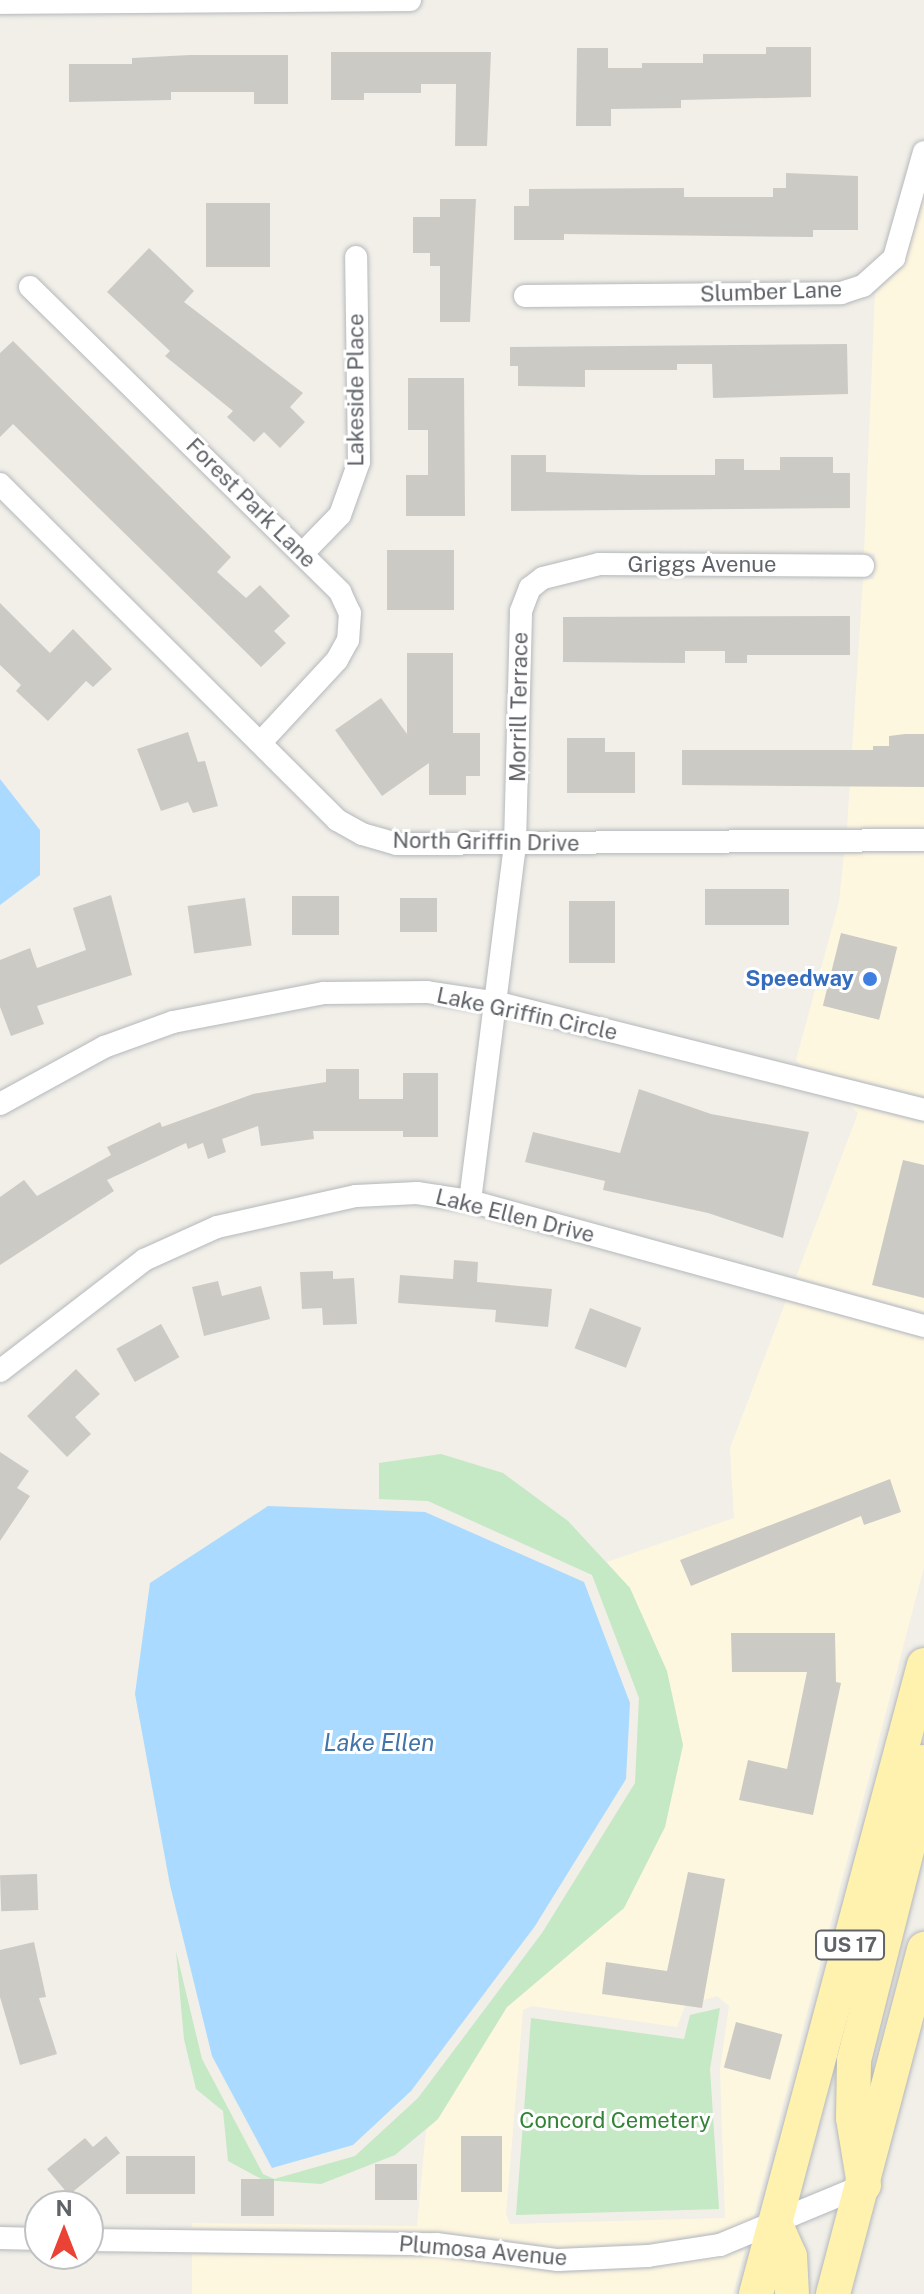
<!DOCTYPE html>
<html>
<head>
<meta charset="utf-8">
<style>
  body { margin:0 }
  #map { position:relative; width:924px; height:2294px; overflow:hidden; background:#f1efe8; font-family:"Public Sans",sans-serif }
  div>[style] { position:absolute }
  [style*='--x'] { left:calc(var(--x)*1px); top:calc(var(--y)*1px); width:calc(var(--w)*1px); rotate:calc(var(--a)*1deg) }
  .commercial>* { inset:0; background:#fef7e0 }
  .green>* { inset:0; background:#c5e8c5 }
  .water>* { inset:0; background:#aadaff }
  .building>* { inset:0; background:#cccac5; transform-origin:0 0 }
  .roads { filter:drop-shadow(0 0 2px #b5b8bc) drop-shadow(0 0 2px #b5b8bc) }
  .street>* { height:22px; margin:-11px; padding:0 11px; transform-origin:11px; border-radius:11px; background:#fff }
  .primary>* { height:34px; margin:-17px; padding:0 17px; transform-origin:17px; border-radius:17px; background:#fff2af }
  .dots>* { width:22px; height:22px; translate:-50% -50%; box-sizing:border-box; border:4px solid #fff; border-radius:50% }
  span { translate:-50% -50%; white-space:nowrap; text-align:center; line-height:1.15; -webkit-text-stroke:6px #fff; paint-order:stroke }
  .shield-label span { padding:2px 6px; background:#fff; border:2px solid; border-radius:6px; -webkit-text-stroke-width:0 }
  .shield-label { font-size:20px; color:#5f6368; font-weight:700 }
  .street-label { font-size:22px; color:#5f6368 }
  .shop-label { font-size:22px; color:#366cbe; font-weight:700 }
  .right { translate:-100% -50%; text-align:right }
  .park-label { font-size:22px; color:#348238 }
  .water-label { font-size:24px; color:#4174aa; font-style:italic }
  .north { position:absolute; left:24px; top:2190px; width:80px; height:80px; box-sizing:border-box; background:#fff; border:2px solid #bfc1c3; border-radius:50%; rotate:0deg; font-size:22px; font-weight:700; line-height:32px; text-align:center; color:#5f6368 }
  .north::after { content:''; display:block; margin:auto; width:28px; height:36px; background:#ea4335; clip-path:polygon(50% 0,100% 100%,50% 72%,0 100%) }
</style>
</head>
<body>
<div id="map">
  <div class="commercial">
    <div style="clip-path:polygon(924px 198px,924px 827px,847px 828px,863px 579px,874px 579px,875px 554px,864px 553px,875px 293px,903px 267px)"></div>
    <div style="clip-path:polygon(924px 853px,924px 1096px,802px 1066px,796px 1060px,839px 902px,844px 854px)"></div>
    <div style="clip-path:polygon(848px 1104px,924px 1123px,924px 1312px,796px 1277px,858px 1113px)"></div>
    <div style="clip-path:polygon(evenodd,786px 1301px,924px 1339px,924px 1567px,753px 2220px,717px 2232px,647px 2243px,559px 2247px,437px 2231px,192px 2228px,192px 2223px,417px 2226px,426px 2130px,438px 2119px,507px 2007px,624px 1908px,665px 1827px,683px 1745px,666px 1671px,630px 1588px,607px 1562px,734px 1518px,730px 1448px,786px 1301px,717px 1996px,729px 2006px,720px 2070px,725px 2218px,510px 2224px,506px 2214px,523px 2010px,532px 2006px,677px 2027px,685px 2006px,717px 1996px)"></div>
    <div style="clip-path:polygon(745px 2250px,733px 2294px,192px 2294px,192px 2254px,436px 2257px,559px 2273px,650px 2269px)"></div>
  </div>
  <div class="green">
    <div style="clip-path:polygon(441px 1454px,503px 1473px,568px 1521px,630px 1588px,667px 1671px,683px 1745px,665px 1827px,624px 1908px,507px 2007px,438px 2119px,395px 2155px,321px 2184px,263px 2180px,228px 2161px,223px 2111px,196px 2089px,184px 2039px,176px 1951px,202px 2059px,263px 2174px,274px 2179px,355px 2156px,418px 2098px,542px 1933px,635px 1783px,639px 1698px,592px 1575px,428px 1501px,379px 1499px,379px 1463px)"></div>
    <div style="clip-path:polygon(720px 2008px,710px 2069px,719px 2209px,516px 2215px,531px 2018px,684px 2039px,690px 2015px)"></div>
  </div>
  <div class="water">
    <div style="clip-path:polygon(0 779px,40px 830px,40px 875px,0 905px)"></div>
    <div style="clip-path:polygon(268px 1506px,425px 1512px,584px 1582px,630px 1703px,626px 1779px,535px 1926px,411px 2091px,353px 2145px,272px 2168px,212px 2056px,170px 1885px,135px 1694px,150px 1583px)"></div>
  </div>
  <div class="building">
    <div style="clip-path:polygon(766px 47px,811px 47px,811px 97px,681px 100px,681px 108px,611px 109px,611px 126px,576px 126px,577px 48px,608px 48px,608px 68px,642px 68px,642px 63px,703px 63px,703px 54px,766px 54px)"></div>
    <div style="clip-path:polygon(331px 52px,491px 52px,487px 146px,455px 146px,456px 84px,421px 84px,421px 93px,364px 93px,364px 100px,331px 100px)"></div>
    <div style="clip-path:polygon(190px 55px,288px 55px,288px 104px,254px 104px,254px 92px,171px 92px,171px 100px,69px 102px,69px 64px,132px 64px,132px 58px)"></div>
    <div style="clip-path:polygon(786px 173px,858px 176px,858px 230px,813px 230px,813px 237px,564px 234px,564px 240px,514px 240px,514px 206px,529px 206px,529px 189px,684px 188px,684px 197px,773px 197px,773px 188px,786px 188px)"></div>
    <div style="clip-path:polygon(440px 199px,476px 199px,470px 322px,440px 322px,440px 266px,430px 266px,430px 253px,413px 253px,413px 217px,440px 217px)"></div>
    <div style="left:206px;top:203px;width:64px;height:64px"></div>
    <div style="clip-path:polygon(149px 248px,194px 291px,184px 302px,303px 393px,290px 407px,305px 422px,280px 448px,264px 432px,254px 442px,227px 417px,233px 411px,165px 356px,170px 351px,107px 292px)"></div>
    <div style="clip-path:polygon(13px 341px,231px 557px,217px 572px,246px 598px,260px 585px,290px 616px,274px 631px,286px 643px,261px 667px,13px 424px,0 437px,0 353px)"></div>
    <div style="clip-path:polygon(847px 344px,848px 394px,713px 398px,712px 364px,677px 364px,677px 370px,585px 370px,585px 387px,518px 386px,518px 366px,510px 366px,510px 347px)"></div>
    <div style="clip-path:polygon(408px 378px,464px 378px,465px 516px,406px 516px,406px 475px,428px 475px,428px 430px,408px 430px)"></div>
    <div style="clip-path:polygon(511px 455px,546px 455px,546px 472px,642px 475px,715px 475px,715px 459px,744px 459px,744px 470px,780px 470px,780px 457px,833px 457px,833px 473px,850px 473px,850px 508px,511px 511px)"></div>
    <div style="left:387px;top:550px;width:67px;height:60px"></div>
    <div style="clip-path:polygon(0 603px,50px 653px,73px 629px,112px 669px,93px 687px,86px 681px,48px 721px,16px 691px,21px 685px,0 665px)"></div>
    <div style="clip-path:polygon(850px 616px,850px 655px,747px 655px,747px 663px,725px 663px,725px 651px,685px 651px,685px 663px,563px 662px,563px 617px)"></div>
    <div style="clip-path:polygon(407px 653px,453px 653px,453px 733px,480px 733px,480px 776px,466px 776px,466px 795px,429px 795px,429px 763px,382px 796px,335px 730px,381px 698px,407px 734px)"></div>
    <div style="clip-path:polygon(188px 732px,198px 762px,205px 761px,218px 806px,193px 813px,188px 802px,161px 811px,137px 749px)"></div>
    <div style="clip-path:polygon(905px 734px,924px 734px,924px 787px,682px 785px,682px 750px,873px 750px,873px 746px,889px 746px,889px 736px)"></div>
    <div style="clip-path:polygon(567px 738px,605px 738px,605px 752px,635px 752px,635px 793px,567px 793px)"></div>
    <div style="left:705px;top:889px;width:84px;height:36px"></div>
    <div style="clip-path:polygon(111px 895px,132px 975px,37px 1006px,44px 1024px,11px 1036px,0 1007px,0 960px,30px 948px,37px 968px,86px 950px,73px 908px)"></div>
    <div style="left:292px;top:896px;width:47px;height:39px"></div>
    <div style="left:245px;top:898px;width:48px;height:58px;rotate:82deg"></div>
    <div style="left:400px;top:898px;width:37px;height:34px"></div>
    <div style="left:569px;top:901px;width:46px;height:62px"></div>
    <div style="left:841px;top:933px;width:58px;height:75px;rotate:14deg"></div>
    <div style="clip-path:polygon(326px 1069px,359px 1069px,359px 1099px,403px 1099px,403px 1073px,438px 1073px,438px 1137px,403px 1137px,403px 1131px,313px 1131px,314px 1139px,261px 1146px,258px 1126px,222px 1139px,226px 1152px,208px 1159px,203px 1143px,188px 1149px,186px 1143px,107px 1180px,114px 1191px,0 1265px,0 1197px,24px 1180px,37px 1196px,111px 1155px,107px 1147px,160px 1122px,162px 1127px,253px 1094px,326px 1082px)"></div>
    <div style="clip-path:polygon(639px 1089px,711px 1114px,809px 1132px,783px 1238px,708px 1213px,603px 1190px,605px 1181px,525px 1162px,533px 1132px,620px 1153px)"></div>
    <div style="clip-path:polygon(903px 1160px,924px 1165px,924px 1298px,872px 1285px)"></div>
    <div style="clip-path:polygon(454px 1260px,478px 1262px,477px 1282px,552px 1289px,548px 1327px,495px 1322px,496px 1310px,398px 1303px,400px 1275px,453px 1279px)"></div>
    <div style="clip-path:polygon(333px 1271px,333px 1279px,354px 1278px,357px 1324px,323px 1325px,322px 1308px,302px 1309px,300px 1272px)"></div>
    <div style="clip-path:polygon(218px 1281px,222px 1296px,261px 1286px,270px 1319px,204px 1336px,192px 1287px)"></div>
    <div style="left:590px;top:1308px;width:55px;height:43px;rotate:21deg"></div>
    <div style="left:161px;top:1324px;width:38px;height:51px;rotate:61deg"></div>
    <div style="clip-path:polygon(76px 1369px,100px 1394px,75px 1417px,91px 1434px,67px 1457px,27px 1416px)"></div>
    <div style="clip-path:polygon(0 1452px,29px 1471px,17px 1488px,30px 1496px,0 1541px)"></div>
    <div style="clip-path:polygon(890px 1479px,901px 1512px,864px 1525px,861px 1516px,691px 1586px,680px 1560px)"></div>
    <div style="clip-path:polygon(731px 1633px,835px 1633px,836px 1682px,841px 1683px,813px 1815px,739px 1800px,748px 1760px,787px 1769px,807px 1672px,732px 1672px)"></div>
    <div style="clip-path:polygon(688px 1872px,725px 1879px,702px 2008px,602px 1994px,606px 1962px,667px 1971px)"></div>
    <div style="left:37px;top:1874px;width:36px;height:37px;rotate:88deg"></div>
    <div style="clip-path:polygon(34px 1942px,46px 1997px,39px 1998px,57px 2054px,20px 2065px,0 1997px,0 1950px)"></div>
    <div style="left:736px;top:2022px;width:48px;height:47px;rotate:15deg"></div>
    <div style="clip-path:polygon(106px 2136px,120px 2153px,69px 2195px,47px 2169px,85px 2138px,93px 2147px)"></div>
    <div style="left:461px;top:2136px;width:41px;height:56px"></div>
    <div style="left:126px;top:2156px;width:69px;height:38px"></div>
    <div style="left:375px;top:2164px;width:42px;height:36px"></div>
    <div style="left:241px;top:2179px;width:33px;height:37px"></div>
  </div>
  <div class="roads">
    <div class="street">
      <div style="--x:0;--y:3;--w:410;--a:-0.4"></div>
      <div style="--x:30;--y:287;--w:435;--a:44.5"></div>
      <div style="--x:340;--y:592;--w:23;--a:65"></div>
      <div style="--x:350;--y:613;--w:27;--a:94"></div>
      <div style="--x:348;--y:640;--w:23;--a:119"></div>
      <div style="--x:337;--y:660;--w:110;--a:132.8"></div>
      <div style="--x:525;--y:296;--w:316;--a:-0.5"></div>
      <div style="--x:841;--y:293;--w:23;--a:-18"></div>
      <div style="--x:863;--y:286;--w:42;--a:-42.1"></div>
      <div style="--x:894;--y:258;--w:110;--a:-74.2"></div>
      <div style="--x:0;--y:484;--w:476;--a:44.9"></div>
      <div style="--x:337;--y:820;--w:29;--a:29"></div>
      <div style="--x:362;--y:834;--w:36;--a:16"></div>
      <div style="--x:397;--y:844;--w:527;--a:-0.43"></div>
      <div style="--x:303;--y:553;--w:53;--a:-45.8"></div>
      <div style="--x:340;--y:515;--w:56;--a:-70.3"></div>
      <div style="--x:359;--y:462;--w:205;--a:-90.8"></div>
      <div style="--x:0;--y:1104;--w:119;--a:-28.7"></div>
      <div style="--x:104;--y:1047;--w:73;--a:-19.9"></div>
      <div style="--x:173;--y:1022;--w:154;--a:-10.9"></div>
      <div style="--x:324;--y:993;--w:103;--a:-0.6"></div>
      <div style="--x:427;--y:992;--w:73;--a:8.7"></div>
      <div style="--x:499;--y:1003;--w:438;--a:14.1"></div>
      <div style="--x:470;--y:1201;--w:360;--a:-82.8"></div>
      <div style="--x:515;--y:844;--w:233;--a:-88.5"></div>
      <div style="--x:521;--y:611;--w:25;--a:-69"></div>
      <div style="--x:530;--y:588;--w:16;--a:-38"></div>
      <div style="--x:543;--y:578;--w:58;--a:-14"></div>
      <div style="--x:599;--y:564;--w:264;--a:0.4"></div>
      <div style="--x:0;--y:1371;--w:182;--a:-37.6"></div>
      <div style="--x:144;--y:1260;--w:80;--a:-24.3"></div>
      <div style="--x:217;--y:1227;--w:142;--a:-12.6"></div>
      <div style="--x:356;--y:1196;--w:61;--a:-2.8"></div>
      <div style="--x:417;--y:1193;--w:54;--a:8.6"></div>
      <div style="--x:470;--y:1201;--w:471;--a:15.4"></div>
      <div style="--x:0;--y:2238;--w:40;--a:1.4"></div>
      <div style="--x:88;--y:2240;--w:348;--a:0.7"></div>
      <div style="--x:436;--y:2244;--w:123;--a:7.5"></div>
      <div style="--x:558;--y:2260;--w:90;--a:-2.5"></div>
      <div style="--x:648;--y:2256;--w:73;--a:-8.7"></div>
      <div style="--x:720;--y:2245;--w:156;--a:-22.6"></div>
    </div>
    <div class="primary">
      <div style="--x:864;--y:2185;--w:68;--a:-99.3"></div>
      <div style="--x:853;--y:2118;--w:58;--a:-89"></div>
      <div style="--x:854;--y:2060;--w:241;--a:-75.8"></div>
      <div style="--x:913;--y:1826;--w:65;--a:-80.2"></div>
      <div style="--x:776;--y:2225;--w:34;--a:66"></div>
      <div style="--x:790;--y:2256;--w:38;--a:87"></div>
      <div style="--x:756;--y:2294;--w:651;--a:-75.05"></div>
      <div style="--x:833;--y:2294;--w:357;--a:-75.2"></div>
    </div>
  </div>
  <div class="dots">
    <div style="left:870px;top:979px;background:#3f7fe0"></div>
  </div>
  <div class="shield-label">
    <span style="left:850px;top:1945px">US 17</span>
  </div>
  <div class="street-label">
    <span style="left:771px;top:292px;rotate:-2deg">Slumber Lane</span>
    <span style="left:356px;top:390px;rotate:-90deg">Lakeside Place</span>
    <span style="left:251px;top:503px;rotate:45deg">Forest Park Lane</span>
    <span style="left:702px;top:565px">Griggs Avenue</span>
    <span style="left:519px;top:707px;rotate:-89deg">Morrill Terrace</span>
    <span style="left:486px;top:842px;rotate:1deg">North Griffin Drive</span>
    <span style="left:527px;top:1014px;rotate:12deg">Lake Griffin Circle</span>
    <span style="left:515px;top:1216px;rotate:14deg">Lake Ellen Drive</span>
    <span style="left:483px;top:2251px;rotate:5deg">Plumosa Avenue</span>
  </div>
  <div class="shop-label">
    <span class="right" style="left:854px;top:979px">Speedway</span>
  </div>
  <div class="park-label">
    <span style="left:615px;top:2121px">Concord Cemetery</span>
  </div>
  <div class="water-label">
    <span style="left:379px;top:1743px">Lake Ellen</span>
  </div>
  <div class="north">N</div>
</div>
</body>
</html>
